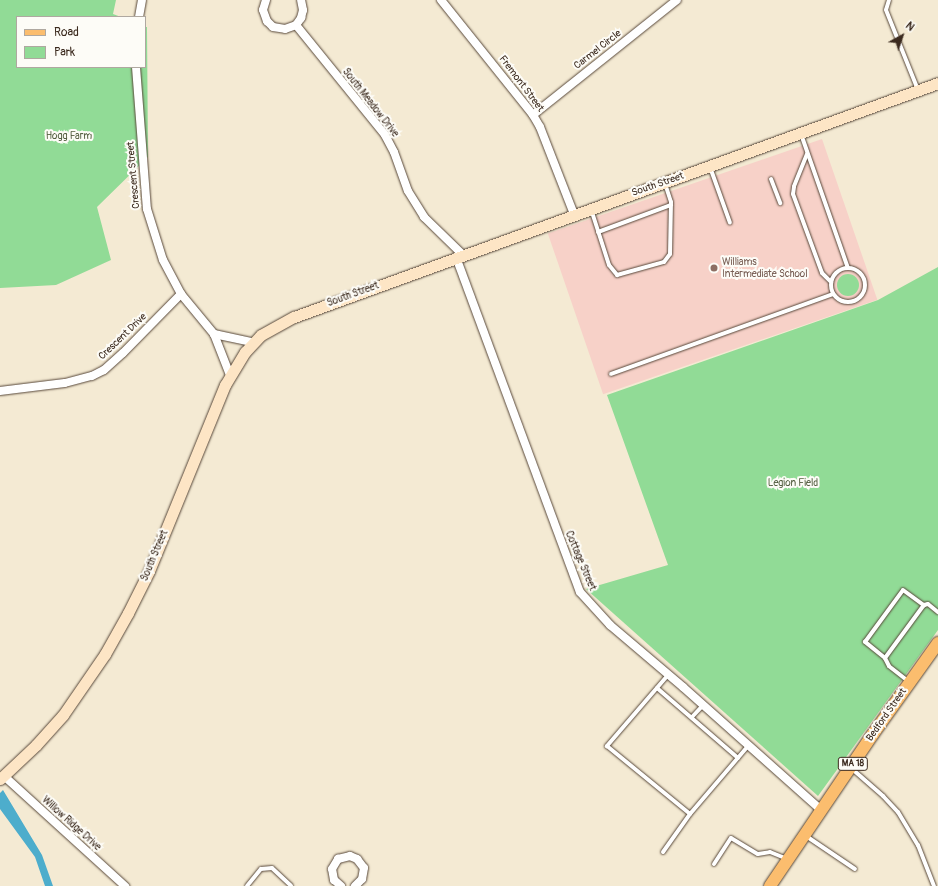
<!DOCTYPE html>
<html>
<head>
<meta charset="utf-8">
<style>
  body { margin:0 }
  #map { position:relative; width:938px; height:886px; overflow:hidden; background:#f4ead3; font-family:Pangolin,sans-serif }
  div>[style] { position:absolute }
  [style*='--x'] { left:calc(var(--x)*1px); top:calc(var(--y)*1px); width:calc(var(--w)*1px); rotate:calc(var(--a)*1deg) }
  .built>* { inset:0; background:#f7d1c8; transform-origin:0 0 }
  .green>* { inset:0; background:#91db96 }
  .round { border-radius:50% }
  .water>* { inset:0; background:#4dadcc }
  .roads { filter:drop-shadow(0 0 1px #574739) drop-shadow(0 0 1px #574739) }
  .lane>* { height:4px; margin:-2px; padding:0 2px; transform-origin:2px; border-radius:2px; background:#fff }
  .lane>.ring { margin:-2px; padding:0; box-sizing:content-box; background:none; border:4px solid #fff; border-radius:50% }
  .street>* { height:8px; margin:-4px; padding:0 4px; transform-origin:4px; border-radius:4px; background:#fff }
  .secondary>* { height:11px; margin:-5.5px; padding:0 5.5px; transform-origin:5.5px; border-radius:5.5px; background:#fde5c5 }
  .primary>* { height:12px; margin:-6px; padding:0 6px; transform-origin:6px; border-radius:6px; background:#fbbd6e }
  .dots>* { width:11px; height:11px; translate:-50% -50%; box-sizing:border-box; border:2px solid #fdfcf7; border-radius:50% }
  span { translate:-50% -50%; white-space:nowrap; text-align:center; line-height:1.15; -webkit-text-stroke:4px #fdfcf7; paint-order:stroke }
  .shield-label span { padding:1px 3px; background:#fdfcf7; border:1px solid; border-radius:3px; -webkit-text-stroke-width:0 }
  .shield-label { font-size:9px; color:#3b2a1e; font-weight:700 }
  .street-label { font-size:10px; color:#3b2a1e }
  .park-label { font-size:10px; color:#555f42 }
  .education-label { font-size:10px; color:#785e54 }
  .left { translate:0 -50%; text-align:left }
  .legend { position:absolute; left:16px; top:16px; width:130px; height:52px; box-sizing:border-box; background:#fdfcf7; border:1px solid #afa8a0; margin:0; padding:5px 7px; list-style:none; font-size:12px; color:#3b2a1e }
  .legend li { display:flex; align-items:center; gap:8px; height:20px }
  .legend b { width:20px; border:1px solid #afa8a0 }
  .north { position:absolute; left:882px; top:16px; width:40px; height:40px; -webkit-text-stroke:3px #fdfcf7; paint-order:stroke; rotate:40deg; font-size:11px; font-weight:700; line-height:16px; text-align:center; color:#3b2a1e }
  .north::after { content:''; display:block; margin:auto; width:14px; height:18px; background:#3b2a1e; clip-path:polygon(50% 0,100% 100%,50% 72%,0 100%) }
</style>
</head>
<body>
<div id="map">
  <div class="built">
    <div style="left:822px;top:139px;width:170px;height:290px;rotate:71deg"></div>
  </div>
  <div class="green">
    <div style="clip-path:polygon(0 0,116px 0,113px 14px,121px 17px,17px 17px,17px 67px,145px 67px,145px 27px,147px 27px,148px 157px,97px 207px,111px 260px,56px 285px,0 288px)"></div>
    <div style="clip-path:polygon(938px 267px,938px 630px,818px 796px,586px 589px,668px 565px,607px 395px,878px 300px)"></div>
    <div class="round" style="left:837px;top:274px;width:22px;height:22px"></div>
  </div>
  <div class="water">
    <div style="clip-path:polygon(3px 790px,42px 855px,53px 886px,45px 886px,35px 857px,0 809px,0 793px)"></div>
  </div>
  <div class="roads">
    <div class="lane">
      <div style="--x:889;--y:0;--w:10;--a:107"></div>
      <div style="--x:886;--y:10;--w:86;--a:68.2"></div>
      <div style="--x:801;--y:134;--w:142;--a:70.7"></div>
      <div style="--x:807;--y:154;--w:35;--a:112"></div>
      <div style="--x:794;--y:187;--w:7;--a:98"></div>
      <div style="--x:793;--y:194;--w:84;--a:69.8"></div>
      <div style="--x:822;--y:273;--w:13;--a:45"></div>
      <div style="--x:710;--y:167;--w:59;--a:70.3"></div>
      <div style="--x:771;--y:179;--w:26;--a:69"></div>
      <div style="--x:591;--y:209;--w:59;--a:72.2"></div>
      <div style="--x:609;--y:265;--w:13;--a:51"></div>
      <div style="--x:617;--y:275;--w:49;--a:-15.5"></div>
      <div style="--x:664;--y:262;--w:10;--a:-53"></div>
      <div style="--x:670;--y:254;--w:52;--a:-88.9"></div>
      <div style="--x:671;--y:202;--w:19;--a:-108"></div>
      <div style="--x:598;--y:232;--w:78;--a:-20.3"></div>
      <div class="ring" style="left:831px;top:268px;width:30px;height:30px"></div>
      <div style="--x:611;--y:374;--w:236;--a:-19.8"></div>
      <div style="--x:885;--y:658;--w:26;--a:-141"></div>
      <div style="--x:865;--y:642;--w:64;--a:-53.8"></div>
      <div style="--x:903;--y:590;--w:26;--a:36"></div>
      <div style="--x:668;--y:675;--w:94;--a:130.7"></div>
      <div style="--x:607;--y:746;--w:107;--a:39.3"></div>
      <div style="--x:690;--y:814;--w:89;--a:-49.5"></div>
      <div style="--x:908;--y:681;--w:24;--a:-142"></div>
      <div style="--x:889;--y:666;--w:9;--a:-117"></div>
      <div style="--x:885;--y:658;--w:66;--a:-53.7"></div>
      <div style="--x:924;--y:605;--w:4;--a:-14"></div>
      <div style="--x:928;--y:604;--w:13;--a:39"></div>
      <div style="--x:657;--y:688;--w:107;--a:40.8"></div>
      <div style="--x:692;--y:717;--w:16;--a:-47"></div>
      <div style="--x:851;--y:768;--w:43;--a:41.2"></div>
      <div style="--x:883;--y:796;--w:22;--a:47"></div>
      <div style="--x:898;--y:812;--w:39;--a:59"></div>
      <div style="--x:918;--y:845;--w:44;--a:68.7"></div>
      <div style="--x:806;--y:836;--w:59;--a:34"></div>
      <div style="--x:663;--y:852;--w:47;--a:-54.6"></div>
      <div style="--x:714;--y:864;--w:31;--a:-57"></div>
      <div style="--x:731;--y:838;--w:31;--a:31"></div>
      <div style="--x:758;--y:854;--w:12;--a:-9"></div>
      <div style="--x:770;--y:852;--w:18;--a:22"></div>
      <div style="--x:247;--y:886;--w:22;--a:-51"></div>
      <div style="--x:261;--y:869;--w:11;--a:-5"></div>
      <div style="--x:272;--y:868;--w:26;--a:43"></div>
    </div>
    <div class="street">
      <div style="--x:266;--y:0;--w:10;--a:107"></div>
      <div style="--x:263;--y:10;--w:12;--a:70"></div>
      <div style="--x:267;--y:21;--w:8;--a:45"></div>
      <div style="--x:273;--y:27;--w:12;--a:9"></div>
      <div style="--x:285;--y:29;--w:12;--a:-20"></div>
      <div style="--x:296;--y:25;--w:9;--a:-54"></div>
      <div style="--x:301;--y:18;--w:8;--a:-76"></div>
      <div style="--x:303;--y:10;--w:10;--a:-101"></div>
      <div style="--x:441;--y:0;--w:147;--a:51.3"></div>
      <div style="--x:533;--y:115;--w:14;--a:60"></div>
      <div style="--x:540;--y:127;--w:93;--a:68.7"></div>
      <div style="--x:139;--y:17;--w:17;--a:-80"></div>
      <div style="--x:296;--y:25;--w:141;--a:51"></div>
      <div style="--x:385;--y:135;--w:19;--a:62"></div>
      <div style="--x:394;--y:152;--w:41;--a:70.3"></div>
      <div style="--x:408;--y:191;--w:31;--a:58"></div>
      <div style="--x:424;--y:217;--w:54;--a:44.3"></div>
      <div style="--x:136;--y:67;--w:142;--a:85.6"></div>
      <div style="--x:147;--y:209;--w:53;--a:72.6"></div>
      <div style="--x:163;--y:260;--w:38;--a:62"></div>
      <div style="--x:181;--y:294;--w:52;--a:50.5"></div>
      <div style="--x:214;--y:334;--w:44;--a:68.7"></div>
      <div style="--x:533;--y:115;--w:184;--a:-38.6"></div>
      <div style="--x:456;--y:257;--w:357;--a:69.7"></div>
      <div style="--x:580;--y:592;--w:45;--a:47.7"></div>
      <div style="--x:610;--y:625;--w:96;--a:40.3"></div>
      <div style="--x:683;--y:687;--w:185;--a:41.7"></div>
      <div style="--x:214;--y:334;--w:40;--a:12"></div>
      <div style="--x:0;--y:391;--w:65;--a:-7"></div>
      <div style="--x:65;--y:383;--w:28;--a:-15"></div>
      <div style="--x:92;--y:376;--w:13;--a:-27"></div>
      <div style="--x:104;--y:370;--w:25;--a:-42"></div>
      <div style="--x:123;--y:353;--w:83;--a:-45.5"></div>
      <div style="--x:4;--y:776;--w:164;--a:42.3"></div>
      <div style="--x:341;--y:886;--w:9;--a:-139"></div>
      <div style="--x:334;--y:880;--w:11;--a:-100"></div>
      <div style="--x:332;--y:869;--w:12;--a:-59"></div>
      <div style="--x:338;--y:859;--w:12;--a:-14"></div>
      <div style="--x:350;--y:856;--w:8;--a:23"></div>
      <div style="--x:357;--y:859;--w:11;--a:52"></div>
      <div style="--x:364;--y:868;--w:11;--a:100"></div>
      <div style="--x:362;--y:879;--w:10;--a:135"></div>
    </div>
    <div class="secondary">
      <div style="--x:0;--y:779;--w:50;--a:-43.4"></div>
      <div style="--x:36;--y:745;--w:40;--a:-48"></div>
      <div style="--x:63;--y:715;--w:74;--a:-55.5"></div>
      <div style="--x:105;--y:654;--w:47;--a:-60.7"></div>
      <div style="--x:128;--y:613;--w:47;--a:-63.4"></div>
      <div style="--x:149;--y:571;--w:201;--a:-67.8"></div>
      <div style="--x:225;--y:385;--w:39;--a:-59"></div>
      <div style="--x:245;--y:352;--w:23;--a:-47"></div>
      <div style="--x:261;--y:335;--w:38;--a:-29"></div>
      <div style="--x:294;--y:317;--w:685;--a:-19.97"></div>
    </div>
    <div class="primary">
      <div style="--x:770;--y:886;--w:184;--a:-55.9"></div>
      <div style="--x:873;--y:734;--w:112;--a:-54.5"></div>
    </div>
  </div>
  <div class="dots">
    <div style="left:714px;top:268px;background:#8d6e63"></div>
  </div>
  <div class="shield-label">
    <span style="left:853px;top:764px">MA 18</span>
  </div>
  <div class="street-label">
    <span style="left:598px;top:50px;rotate:-38deg">Carmel Circle</span>
    <span style="left:521px;top:84px;rotate:53deg">Fremont Street</span>
    <span style="left:370px;top:103px;rotate:52deg">South Meadow Drive</span>
    <span style="left:134px;top:175px;rotate:-95deg">Crescent Street</span>
    <span style="left:658px;top:185px;rotate:-19deg">South Street</span>
    <span style="left:353px;top:295px;rotate:-20deg">South Street</span>
    <span style="left:123px;top:337px;rotate:-44deg">Crescent Drive</span>
    <span style="left:155px;top:556px;rotate:-67deg">South Street</span>
    <span style="left:580px;top:561px;rotate:67deg">Cottage Street</span>
    <span style="left:887px;top:715px;rotate:-55deg">Bedford Street</span>
    <span style="left:71px;top:824px;rotate:42deg">Willow Ridge Drive</span>
  </div>
  <div class="park-label">
    <span style="left:69px;top:137px">Hogg Farm</span>
    <span style="left:793px;top:484px">Legion Field</span>
  </div>
  <div class="education-label">
    <span class="left" style="left:722px;top:268px">Williams<br>Intermediate School</span>
  </div>
  <ul class="legend">
  <li><b style="height:5px;background:#fbbd6e"></b>Road</li>
  <li><b style="height:11px;background:#91db96"></b>Park</li>
  </ul>
  <div class="north">N</div>
</div>
</body>
</html>
